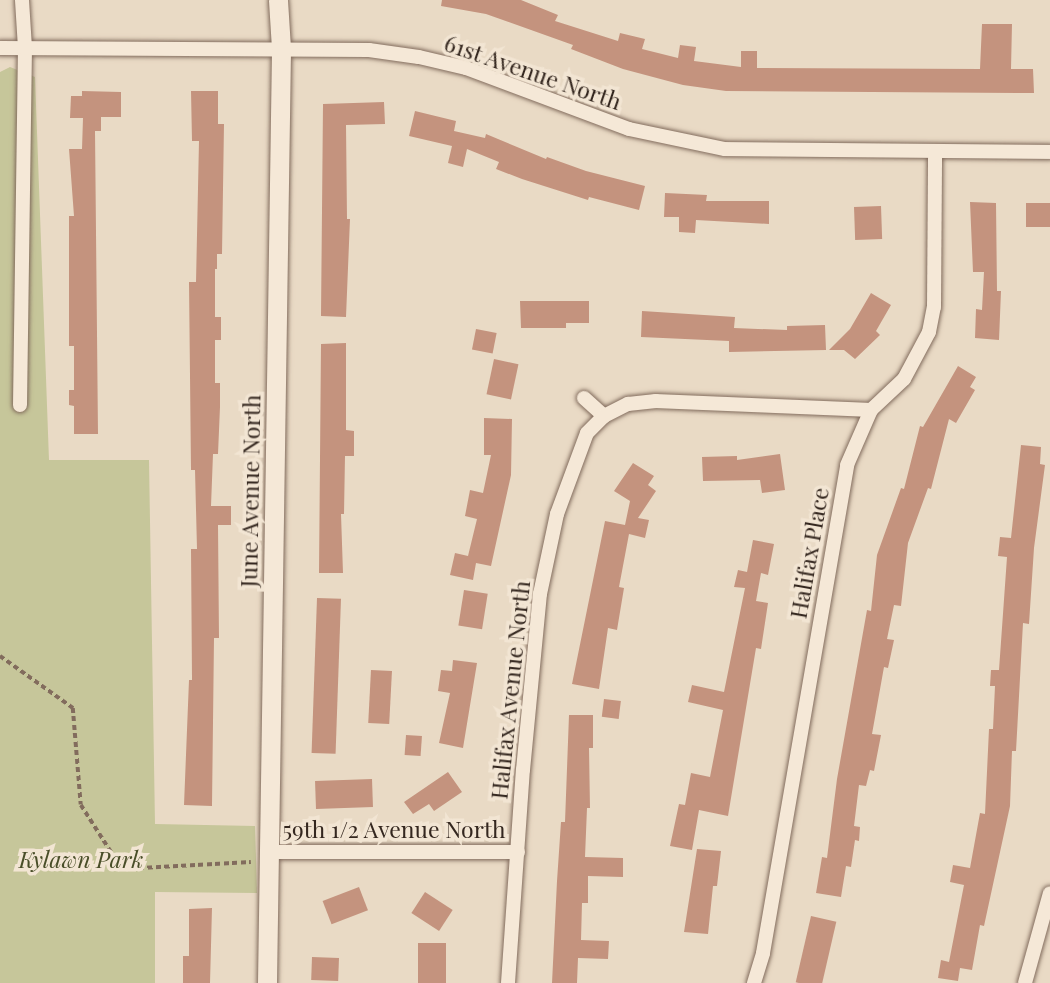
<!DOCTYPE html>
<html>
<head>
<meta charset="utf-8">
<style>
  body { margin:0 }
  #map { position:relative; width:1050px; height:983px; overflow:hidden; background:#e9dac5; font-family:"Playfair Display",serif }
  div>[style] { position:absolute }
  [style*='--x'] { left:calc(var(--x)*1px); top:calc(var(--y)*1px); width:calc(var(--w)*1px); rotate:calc(var(--a)*1deg) }
  .green>* { inset:0; background:#c6c69a }
  .building>* { inset:0; background:#c4937e; transform-origin:0 0 }
  .path>* { height:3.5px; margin-top:-1.75px; transform-origin:0; background:repeating-linear-gradient(90deg,#826c5d 0 5px,transparent 0 8.5px) }
  .roads { filter:drop-shadow(0 0 2px #826c5d) drop-shadow(0 0 2px #826c5d) }
  .minor>* { height:14px; margin:-7px; padding:0 7px; transform-origin:7px; border-radius:7px; background:#f5e8d7 }
  .tertiary>* { height:19px; margin:-9.5px; padding:0 9.5px; transform-origin:9.5px; border-radius:9.5px; background:#f5e8d7 }
  span { translate:-50% -50%; white-space:nowrap; text-align:center; line-height:1.15; -webkit-text-stroke:7px #f2e5d3; paint-order:stroke }
  .street-label { font-size:23px; color:#34271f }
  .park-label { font-size:23px; color:#494e28; font-style:italic }
</style>
</head>
<body>
<div id="map">
  <div class="green">
    <div style="clip-path:polygon(10px 67px,35px 77px,49px 460px,149px 460px,155px 824px,255px 826px,257px 893px,155px 892px,155px 983px,0 983px,0 72px)"></div>
  </div>
  <div class="building">
    <div style="clip-path:polygon(442px 0,521px 0,558px 15px,555px 21px,618px 41px,620px 33px,645px 39px,642px 49px,678px 58px,680px 45px,696px 47px,694px 61px,741px 67px,741px 51px,757px 51px,757px 68px,980px 69px,982px 24px,1012px 24px,1011px 69px,1033px 69px,1034px 93px,726px 91px,683px 85px,623px 69px,571px 49px,573px 45px,486px 14px,441px 6px)"></div>
    <div style="clip-path:polygon(82px 91px,121px 92px,121px 117px,101px 117px,101px 131px,95px 131px,98px 434px,74px 434px,74px 406px,69px 405px,69px 390px,74px 390px,74px 346px,69px 346px,69px 216px,74px 216px,69px 149px,82px 149px,83px 118px,70px 118px,71px 96px,82px 96px)"></div>
    <div style="clip-path:polygon(191px 91px,218px 91px,218px 124px,224px 124px,222px 254px,217px 254px,217px 269px,215px 269px,215px 317px,221px 317px,221px 340px,215px 340px,215px 383px,220px 383px,220px 407px,218px 454px,213px 454px,211px 506px,231px 506px,231px 525px,218px 525px,219px 638px,214px 638px,212px 806px,184px 805px,189px 680px,192px 680px,191px 549px,197px 549px,195px 470px,191px 470px,189px 282px,196px 282px,199px 141px,192px 141px)"></div>
    <div style="clip-path:polygon(384px 102px,385px 124px,346px 125px,347px 219px,350px 219px,346px 317px,321px 316px,323px 104px)"></div>
    <div style="clip-path:polygon(415px 111px,456px 121px,454px 131px,485px 138px,486px 134px,546px 159px,547px 157px,586px 171px,645px 186px,639px 210px,589px 197px,588px 200px,522px 179px,496px 169px,499px 162px,467px 149px,463px 167px,448px 163px,452px 146px,409px 136px)"></div>
    <div style="clip-path:polygon(665px 193px,707px 195px,706px 201px,769px 201px,769px 224px,696px 220px,695px 233px,679px 232px,679px 217px,664px 217px)"></div>
    <div style="clip-path:polygon(970px 202px,996px 203px,997px 291px,1001px 291px,999px 340px,975px 338px,976px 309px,982px 310px,984px 272px,973px 272px)"></div>
    <div style="left:1026px;top:203px;width:24px;height:24px"></div>
    <div style="left:881px;top:206px;width:33px;height:27px;rotate:88deg"></div>
    <div style="clip-path:polygon(871px 293px,891px 305px,876px 331px,880px 335px,855px 359px,844px 350px,829px 350px,850px 329px)"></div>
    <div style="clip-path:polygon(520px 301px,589px 301px,589px 323px,566px 323px,566px 328px,521px 328px)"></div>
    <div style="clip-path:polygon(642px 311px,735px 317px,734px 328px,787px 330px,787px 326px,825px 325px,826px 350px,729px 352px,729px 341px,641px 337px)"></div>
    <div style="left:476px;top:329px;width:21px;height:21px;rotate:11deg"></div>
    <div style="clip-path:polygon(346px 343px,346px 430px,354px 431px,354px 456px,345px 456px,344px 514px,341px 514px,343px 573px,319px 573px,321px 344px)"></div>
    <div style="left:494px;top:359px;width:25px;height:36px;rotate:12deg"></div>
    <div style="clip-path:polygon(958px 366px,976px 377px,970px 387px,975px 390px,956px 423px,949px 419px,931px 489px,928px 488px,908px 543px,901px 606px,894px 605px,887px 639px,894px 640px,888px 668px,884px 667px,872px 734px,881px 735px,874px 771px,870px 770px,866px 786px,859px 785px,854px 826px,860px 827px,859px 841px,855px 840px,851px 867px,846px 866px,841px 897px,816px 893px,822px 857px,827px 858px,837px 779px,867px 610px,871px 611px,877px 555px,901px 488px,904px 489px,920px 426px,923px 427px)"></div>
    <div style="clip-path:polygon(484px 418px,512px 419px,511px 475px,491px 566px,476px 563px,473px 580px,450px 575px,455px 553px,468px 556px,477px 519px,465px 516px,470px 490px,483px 493px,491px 455px,484px 455px)"></div>
    <div style="clip-path:polygon(1021px 445px,1041px 447px,1040px 464px,1045px 465px,1034px 548px,1029px 624px,1023px 623px,1016px 751px,1012px 751px,1010px 806px,984px 926px,980px 925px,972px 970px,960px 968px,958px 981px,938px 978px,941px 960px,949px 962px,964px 885px,950px 882px,953px 865px,970px 868px,980px 813px,985px 814px,989px 729px,993px 729px,995px 686px,990px 686px,991px 670px,999px 670px,1007px 557px,998px 556px,1000px 537px,1011px 538px)"></div>
    <div style="clip-path:polygon(780px 454px,785px 490px,762px 493px,760px 480px,703px 481px,702px 457px,737px 456px,737px 460px)"></div>
    <div style="clip-path:polygon(633px 463px,654px 476px,648px 485px,656px 491px,638px 518px,649px 520px,645px 538px,629px 534px,619px 587px,624px 588px,617px 630px,608px 628px,599px 689px,572px 684px,605px 521px,625px 525px,630px 501px,614px 491px)"></div>
    <div style="clip-path:polygon(753px 540px,774px 544px,768px 575px,761px 573px,756px 601px,768px 603px,761px 649px,756px 648px,728px 816px,699px 810px,692px 850px,670px 846px,679px 804px,685px 805px,691px 773px,710px 777px,723px 710px,688px 702px,692px 685px,724px 692px,745px 588px,734px 587px,738px 570px,747px 572px)"></div>
    <div style="left:464px;top:590px;width:24px;height:36px;rotate:9deg"></div>
    <div style="left:317px;top:598px;width:24px;height:155px;rotate:2deg"></div>
    <div style="clip-path:polygon(453px 660px,477px 663px,463px 748px,439px 743px,450px 693px,438px 691px,441px 670px,452px 671px)"></div>
    <div style="left:371px;top:670px;width:21px;height:53px;rotate:3deg"></div>
    <div style="left:604px;top:699px;width:17px;height:18px;rotate:7deg"></div>
    <div style="clip-path:polygon(569px 715px,593px 715px,593px 748px,589px 748px,590px 808px,587px 808px,585px 857px,623px 858px,623px 877px,588px 876px,588px 903px,582px 903px,581px 940px,609px 941px,608px 959px,578px 958px,577px 983px,552px 983px,557px 881px,561px 822px,565px 822px)"></div>
    <div style="left:406px;top:735px;width:16px;height:20px;rotate:4deg"></div>
    <div style="clip-path:polygon(448px 772px,462px 792px,434px 811px,429px 804px,413px 814px,404px 802px)"></div>
    <div style="left:372px;top:779px;width:28px;height:57px;rotate:88deg"></div>
    <div style="clip-path:polygon(697px 849px,721px 851px,717px 886px,713px 886px,708px 934px,684px 932px)"></div>
    <div style="left:359px;top:887px;width:25px;height:39px;rotate:69deg"></div>
    <div style="left:425px;top:892px;width:33px;height:25px;rotate:33deg"></div>
    <div style="clip-path:polygon(212px 908px,210px 983px,183px 983px,183px 956px,189px 956px,189px 909px)"></div>
    <div style="left:811px;top:916px;width:26px;height:68px;rotate:13deg"></div>
    <div style="left:418px;top:943px;width:28px;height:40px"></div>
    <div style="left:312px;top:957px;width:27px;height:23px;rotate:2deg"></div>
  </div>
  <div class="path">
    <div style="--x:0;--y:656;--w:90;--a:35.5"></div>
    <div style="--x:73;--y:708;--w:97;--a:85.3"></div>
    <div style="--x:81;--y:805;--w:76;--a:57.4"></div>
    <div style="--x:122;--y:869;--w:129;--a:-3.1"></div>
  </div>
  <div class="roads">
    <div class="minor">
      <div style="--x:0;--y:48;--w:369;--a:0.3"></div>
      <div style="--x:369;--y:50;--w:50;--a:8"></div>
      <div style="--x:419;--y:57;--w:48;--a:13.2"></div>
      <div style="--x:466;--y:68;--w:174;--a:20.5"></div>
      <div style="--x:629;--y:129;--w:98;--a:11.8"></div>
      <div style="--x:725;--y:149;--w:325;--a:0.5"></div>
      <div style="--x:584;--y:398;--w:27;--a:42"></div>
      <div style="--x:20;--y:405;--w:357;--a:-89.2"></div>
      <div style="--x:25;--y:48;--w:48;--a:-93.6"></div>
      <div style="--x:270;--y:852;--w:248;--a:0"></div>
      <div style="--x:508;--y:983;--w:214;--a:-86"></div>
      <div style="--x:523;--y:770;--w:177;--a:-84.5"></div>
      <div style="--x:540;--y:594;--w:82;--a:-78"></div>
      <div style="--x:557;--y:514;--w:86;--a:-69.7"></div>
      <div style="--x:587;--y:433;--w:24;--a:-45"></div>
      <div style="--x:604;--y:416;--w:27;--a:-27"></div>
      <div style="--x:628;--y:404;--w:28;--a:-6"></div>
      <div style="--x:656;--y:401;--w:215;--a:2.4"></div>
      <div style="--x:754;--y:983;--w:31;--a:-73"></div>
      <div style="--x:763;--y:953;--w:495;--a:-80.2"></div>
      <div style="--x:847;--y:465;--w:60;--a:-66.4"></div>
      <div style="--x:871;--y:410;--w:45;--a:-43.2"></div>
      <div style="--x:904;--y:379;--w:53;--a:-62"></div>
      <div style="--x:929;--y:332;--w:25;--a:-79"></div>
      <div style="--x:934;--y:307;--w:155;--a:-89.6"></div>
      <div style="--x:1025;--y:983;--w:93;--a:-74.5"></div>
    </div>
    <div class="tertiary">
      <div style="--x:267;--y:983;--w:935;--a:-89.14"></div>
      <div style="--x:281;--y:48;--w:48;--a:-93.6"></div>
    </div>
  </div>
  <div class="street-label">
    <span style="left:533px;top:72px;rotate:19deg">61st Avenue North</span>
    <span style="left:250px;top:491px;rotate:-89deg">June Avenue North</span>
    <span style="left:809px;top:553px;rotate:-80deg">Halifax Place</span>
    <span style="left:510px;top:690px;rotate:-84deg">Halifax Avenue North</span>
    <span style="left:394px;top:829px">59th 1/2 Avenue North</span>
  </div>
  <div class="park-label">
    <span style="left:81px;top:859px">Kylawn Park</span>
  </div>
</div>
</body>
</html>
